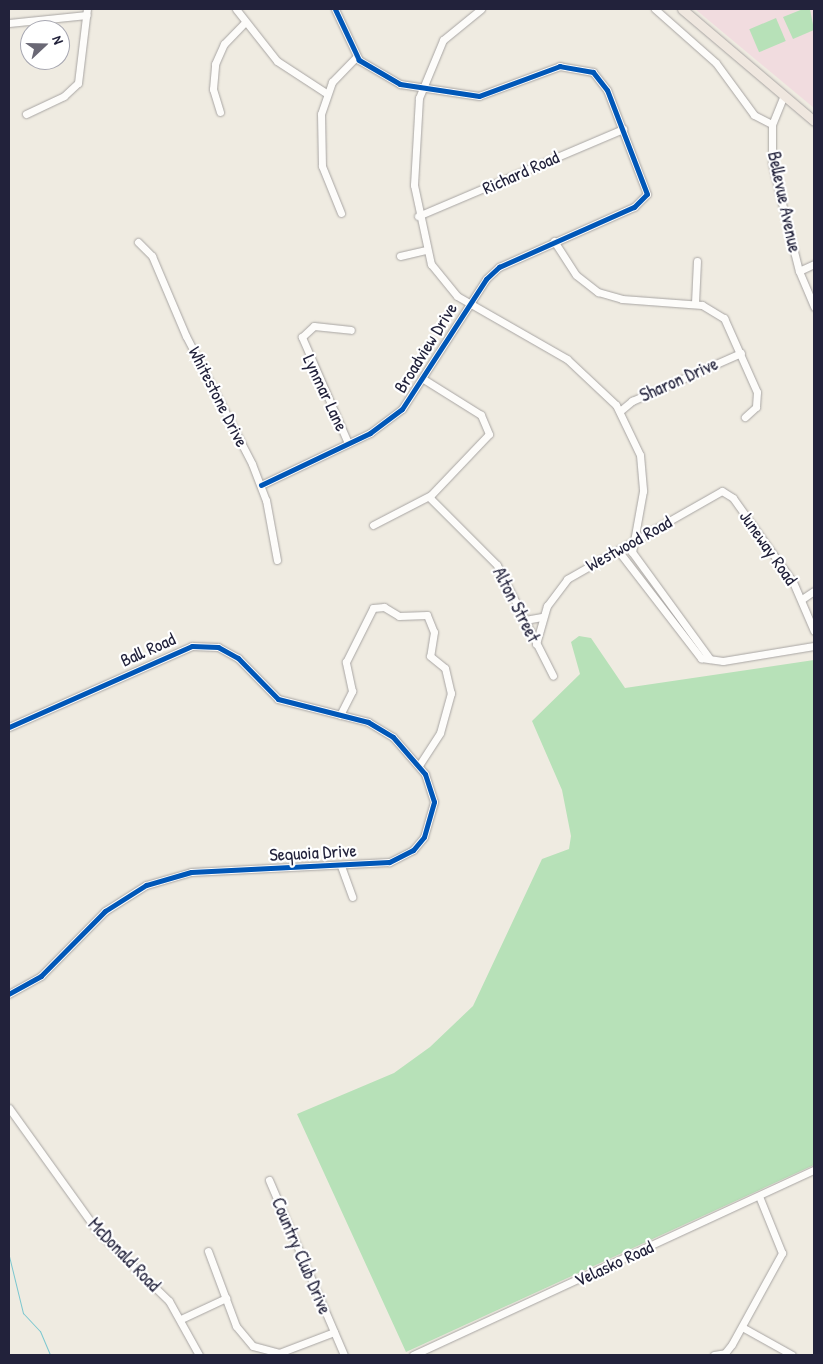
<!DOCTYPE html>
<html>
<head>
<meta charset="utf-8">
<style>
  body { margin:0 }
  #map { position:relative; width:823px; height:1364px; overflow:hidden; background:#efebe1; font-family:"Patrick Hand",sans-serif }
  div>[style] { position:absolute }
  [style*='--x'] { left:calc(var(--x)*1px); top:calc(var(--y)*1px); width:calc(var(--w)*1px); rotate:calc(var(--a)*1deg) }
  .built>* { inset:0; background:#f1dcdf }
  .green>* { inset:0; background:#b7e1b8; transform-origin:0 0 }
  .stream>* { height:1px; margin:-0.5px; padding:0 0.5px; transform-origin:0.5px; border-radius:0.5px; background:#7cc7cf }
  .roads { filter:drop-shadow(0 0 1px #a8a5a3) drop-shadow(0 0 1px #a8a5a3) }
  .minor>* { height:7px; margin:-3.5px; padding:0 3.5px; transform-origin:3.5px; border-radius:3.5px; background:#fdfcfa }
  .major>* { height:9px; margin:-4.5px; padding:0 4.5px; transform-origin:4.5px; border-radius:4.5px; background:#efe7df }
  .cycleway>* { height:5px; margin:-2.5px; padding:0 2.5px; transform-origin:2.5px; border-radius:2.5px; background:#0057b8 }
  span { translate:-50% -50%; white-space:nowrap; text-align:center; line-height:1.15; -webkit-text-stroke:4.5px #fff; paint-order:stroke }
  .street-label { font-size:18px; color:#22223b }
  .frame { position:absolute; inset:0; border:10px solid #22223b; pointer-events:none }
  .north { position:absolute; left:20px; top:20px; width:50px; height:50px; box-sizing:border-box; background:#fff; border:1px solid #a7a7b1; border-radius:50%; rotate:69deg; font-size:14px; font-weight:700; line-height:20px; text-align:center; color:#22223b }
  .north::after { content:''; display:block; margin:auto; width:18px; height:22px; background:#6a6875; clip-path:polygon(50% 0,100% 100%,50% 72%,0 100%) }
</style>
</head>
<body>
<div id="map">
  <div class="built">
    <div style="clip-path:polygon(695px 9px,814px 9px,814px 108px)"></div>
  </div>
  <div class="green">
    <div style="clip-path:polygon(803px 9px,810px 9px,814px 30px,793px 39px,783px 17px)"></div>
    <div style="left:776px;top:18px;width:25px;height:29px;rotate:67deg"></div>
    <div style="clip-path:polygon(579px 636px,591px 638px,625px 688px,814px 660px,814px 1165px,406px 1352px,297px 1114px,394px 1073px,430px 1047px,473px 1006px,542px 859px,569px 849px,571px 836px,562px 790px,532px 721px,580px 674px,571px 642px)"></div>
  </div>
  <div class="stream">
    <div style="--x:9;--y:1256;--w:59;--a:76.2"></div>
    <div style="--x:23;--y:1313;--w:25;--a:47"></div>
    <div style="--x:40;--y:1331;--w:26;--a:67"></div>
  </div>
  <div class="roads">
    <div class="minor">
      <div style="--x:236;--y:9;--w:66;--a:51.7"></div>
      <div style="--x:277;--y:61;--w:59;--a:33.1"></div>
      <div style="--x:481;--y:9;--w:49;--a:140.8"></div>
      <div style="--x:443;--y:40;--w:63;--a:112.5"></div>
      <div style="--x:419;--y:98;--w:87;--a:93.3"></div>
      <div style="--x:414;--y:185;--w:81;--a:77.9"></div>
      <div style="--x:431;--y:264;--w:41;--a:50.9"></div>
      <div style="--x:457;--y:296;--w:127;--a:29.8"></div>
      <div style="--x:567;--y:359;--w:67;--a:43.2"></div>
      <div style="--x:616;--y:405;--w:55;--a:64.4"></div>
      <div style="--x:640;--y:455;--w:36;--a:85"></div>
      <div style="--x:643;--y:491;--w:62;--a:100.2"></div>
      <div style="--x:632;--y:552;--w:132;--a:53.9"></div>
      <div style="--x:655;--y:9;--w:81;--a:41.5"></div>
      <div style="--x:716;--y:63;--w:64;--a:53.8"></div>
      <div style="--x:754;--y:115;--w:20;--a:27"></div>
      <div style="--x:9;--y:23;--w:78;--a:-5.9"></div>
      <div style="--x:784;--y:95;--w:31;--a:112"></div>
      <div style="--x:772;--y:124;--w:39;--a:90"></div>
      <div style="--x:772;--y:163;--w:111;--a:76"></div>
      <div style="--x:799;--y:271;--w:39;--a:67"></div>
      <div style="--x:220;--y:112;--w:24;--a:-107"></div>
      <div style="--x:213;--y:89;--w:25;--a:-85"></div>
      <div style="--x:215;--y:64;--w:22;--a:-66"></div>
      <div style="--x:224;--y:44;--w:29;--a:-46"></div>
      <div style="--x:26;--y:114;--w:42;--a:-25.3"></div>
      <div style="--x:64;--y:96;--w:19;--a:-43"></div>
      <div style="--x:78;--y:83;--w:75;--a:-83.1"></div>
      <div style="--x:341;--y:213;--w:51;--a:-112"></div>
      <div style="--x:322;--y:166;--w:52;--a:-91.1"></div>
      <div style="--x:321;--y:114;--w:34;--a:-71"></div>
      <div style="--x:332;--y:82;--w:35;--a:-46"></div>
      <div style="--x:418;--y:216;--w:223;--a:-23"></div>
      <div style="--x:554;--y:241;--w:40;--a:57.1"></div>
      <div style="--x:576;--y:275;--w:28;--a:38"></div>
      <div style="--x:598;--y:292;--w:25;--a:16"></div>
      <div style="--x:622;--y:299;--w:80;--a:4.3"></div>
      <div style="--x:702;--y:305;--w:26;--a:31"></div>
      <div style="--x:724;--y:318;--w:81;--a:66"></div>
      <div style="--x:757;--y:392;--w:15;--a:94"></div>
      <div style="--x:756;--y:407;--w:15;--a:138"></div>
      <div style="--x:138;--y:242;--w:20;--a:45"></div>
      <div style="--x:152;--y:256;--w:87;--a:67"></div>
      <div style="--x:186;--y:336;--w:144;--a:62.7"></div>
      <div style="--x:252;--y:464;--w:39;--a:69"></div>
      <div style="--x:266;--y:500;--w:61;--a:79.6"></div>
      <div style="--x:400;--y:256;--w:27;--a:-13"></div>
      <div style="--x:799;--y:271;--w:17;--a:-25"></div>
      <div style="--x:695;--y:303;--w:42;--a:-87.3"></div>
      <div style="--x:620;--y:411;--w:16;--a:-40"></div>
      <div style="--x:632;--y:401;--w:119;--a:-23.8"></div>
      <div style="--x:348;--y:443;--w:116;--a:-113.5"></div>
      <div style="--x:302;--y:337;--w:16;--a:-43"></div>
      <div style="--x:314;--y:326;--w:37;--a:6"></div>
      <div style="--x:261;--y:485;--w:121;--a:-25.5"></div>
      <div style="--x:370;--y:433;--w:40;--a:-37"></div>
      <div style="--x:402;--y:409;--w:155;--a:-57.1"></div>
      <div style="--x:486;--y:279;--w:18;--a:-43"></div>
      <div style="--x:499;--y:267;--w:148;--a:-24"></div>
      <div style="--x:634;--y:207;--w:18;--a:-45"></div>
      <div style="--x:647;--y:194;--w:111;--a:-111"></div>
      <div style="--x:607;--y:90;--w:23;--a:-128"></div>
      <div style="--x:593;--y:72;--w:34;--a:-170"></div>
      <div style="--x:560;--y:66;--w:86;--a:159.7"></div>
      <div style="--x:479;--y:96;--w:80;--a:-171.4"></div>
      <div style="--x:400;--y:84;--w:48;--a:-149.7"></div>
      <div style="--x:359;--y:60;--w:56;--a:-115.2"></div>
      <div style="--x:429;--y:497;--w:96;--a:45"></div>
      <div style="--x:497;--y:565;--w:124;--a:63.2"></div>
      <div style="--x:373;--y:525;--w:65;--a:-27.3"></div>
      <div style="--x:431;--y:495;--w:84;--a:-46.4"></div>
      <div style="--x:489;--y:434;--w:21;--a:-113"></div>
      <div style="--x:481;--y:415;--w:66;--a:-148"></div>
      <div style="--x:620;--y:553;--w:133;--a:52.4"></div>
      <div style="--x:701;--y:658;--w:22;--a:8"></div>
      <div style="--x:723;--y:661;--w:92;--a:-9.4"></div>
      <div style="--x:802;--y:599;--w:14;--a:-34"></div>
      <div style="--x:525;--y:620;--w:17;--a:-10"></div>
      <div style="--x:536;--y:644;--w:40;--a:-74"></div>
      <div style="--x:547;--y:606;--w:34;--a:-53"></div>
      <div style="--x:567;--y:579;--w:178;--a:-29.6"></div>
      <div style="--x:722;--y:491;--w:13;--a:32"></div>
      <div style="--x:733;--y:498;--w:103;--a:54.5"></div>
      <div style="--x:793;--y:582;--w:53;--a:66.8"></div>
      <div style="--x:340;--y:715;--w:27;--a:-63"></div>
      <div style="--x:352;--y:691;--w:30;--a:-102"></div>
      <div style="--x:346;--y:662;--w:60;--a:-63.4"></div>
      <div style="--x:373;--y:608;--w:11;--a:-5"></div>
      <div style="--x:384;--y:607;--w:17;--a:31"></div>
      <div style="--x:399;--y:616;--w:28;--a:-2"></div>
      <div style="--x:427;--y:615;--w:18;--a:68"></div>
      <div style="--x:434;--y:632;--w:24;--a:99"></div>
      <div style="--x:430;--y:656;--w:19;--a:39"></div>
      <div style="--x:445;--y:668;--w:26;--a:77"></div>
      <div style="--x:451;--y:693;--w:41;--a:105.4"></div>
      <div style="--x:440;--y:733;--w:38;--a:123"></div>
      <div style="--x:9;--y:727;--w:200;--a:-23.9"></div>
      <div style="--x:192;--y:646;--w:26;--a:2"></div>
      <div style="--x:218;--y:647;--w:23;--a:29"></div>
      <div style="--x:238;--y:658;--w:57;--a:45.7"></div>
      <div style="--x:278;--y:699;--w:93;--a:14.3"></div>
      <div style="--x:368;--y:722;--w:29;--a:31"></div>
      <div style="--x:393;--y:737;--w:49;--a:49.1"></div>
      <div style="--x:425;--y:774;--w:29;--a:72"></div>
      <div style="--x:434;--y:802;--w:36;--a:106"></div>
      <div style="--x:424;--y:837;--w:17;--a:130"></div>
      <div style="--x:413;--y:850;--w:27;--a:153"></div>
      <div style="--x:389;--y:862;--w:198;--a:177.1"></div>
      <div style="--x:191;--y:872;--w:47;--a:163.9"></div>
      <div style="--x:146;--y:885;--w:49;--a:147.6"></div>
      <div style="--x:105;--y:911;--w:91;--a:134.6"></div>
      <div style="--x:41;--y:976;--w:37;--a:151"></div>
      <div style="--x:341;--y:866;--w:33;--a:70"></div>
      <div style="--x:9;--y:1108;--w:153;--a:54.3"></div>
      <div style="--x:98;--y:1232;--w:99;--a:44.2"></div>
      <div style="--x:169;--y:1301;--w:62;--a:60.9"></div>
      <div style="--x:269;--y:1180;--w:190;--a:66.8"></div>
      <div style="--x:208;--y:1251;--w:80;--a:69.5"></div>
      <div style="--x:236;--y:1326;--w:26;--a:50"></div>
      <div style="--x:253;--y:1346;--w:27;--a:15"></div>
      <div style="--x:279;--y:1353;--w:59;--a:-20.9"></div>
      <div style="--x:181;--y:1319;--w:50;--a:-25"></div>
      <div style="--x:742;--y:1327;--w:57;--a:29.2"></div>
      <div style="--x:413;--y:1355;--w:442;--a:-24.8"></div>
      <div style="--x:714;--y:1355;--w:11;--a:-10"></div>
      <div style="--x:725;--y:1353;--w:11;--a:-52"></div>
      <div style="--x:732;--y:1344;--w:104;--a:-61.2"></div>
      <div style="--x:782;--y:1253;--w:61;--a:-112"></div>
    </div>
    <div class="major">
      <div style="--x:682;--y:9;--w:173;--a:40.3"></div>
    </div>
  </div>
  <div class="cycleway">
    <div style="--x:261;--y:485;--w:121;--a:-25.5"></div>
    <div style="--x:370;--y:433;--w:40;--a:-37"></div>
    <div style="--x:402;--y:409;--w:155;--a:-57.1"></div>
    <div style="--x:486;--y:279;--w:18;--a:-43"></div>
    <div style="--x:499;--y:267;--w:148;--a:-24"></div>
    <div style="--x:634;--y:207;--w:18;--a:-45"></div>
    <div style="--x:647;--y:194;--w:111;--a:-111"></div>
    <div style="--x:607;--y:90;--w:23;--a:-128"></div>
    <div style="--x:593;--y:72;--w:34;--a:-170"></div>
    <div style="--x:560;--y:66;--w:86;--a:159.7"></div>
    <div style="--x:479;--y:96;--w:80;--a:-171.4"></div>
    <div style="--x:400;--y:84;--w:48;--a:-149.7"></div>
    <div style="--x:359;--y:60;--w:56;--a:-115.2"></div>
    <div style="--x:9;--y:727;--w:200;--a:-23.9"></div>
    <div style="--x:192;--y:646;--w:26;--a:2"></div>
    <div style="--x:218;--y:647;--w:23;--a:29"></div>
    <div style="--x:238;--y:658;--w:57;--a:45.7"></div>
    <div style="--x:278;--y:699;--w:93;--a:14.3"></div>
    <div style="--x:368;--y:722;--w:29;--a:31"></div>
    <div style="--x:393;--y:737;--w:49;--a:49.1"></div>
    <div style="--x:425;--y:774;--w:29;--a:72"></div>
    <div style="--x:434;--y:802;--w:36;--a:106"></div>
    <div style="--x:424;--y:837;--w:17;--a:130"></div>
    <div style="--x:413;--y:850;--w:27;--a:153"></div>
    <div style="--x:389;--y:862;--w:198;--a:177.1"></div>
    <div style="--x:191;--y:872;--w:47;--a:163.9"></div>
    <div style="--x:146;--y:885;--w:49;--a:147.6"></div>
    <div style="--x:105;--y:911;--w:91;--a:134.6"></div>
    <div style="--x:41;--y:976;--w:37;--a:151"></div>
  </div>
  <div class="street-label">
    <span style="left:521px;top:173px;rotate:-24deg">Richard Road</span>
    <span style="left:784px;top:202px;rotate:78deg">Bellevue Avenue</span>
    <span style="left:426px;top:348px;rotate:-58deg">Broadview Drive</span>
    <span style="left:679px;top:380px;rotate:-24deg">Sharon Drive</span>
    <span style="left:325px;top:393px;rotate:65deg">Lynmar Lane</span>
    <span style="left:218px;top:397px;rotate:63deg">Whitestone Drive</span>
    <span style="left:629px;top:544px;rotate:-29deg">Westwood Road</span>
    <span style="left:768px;top:548px;rotate:55deg">Juneway Road</span>
    <span style="left:516px;top:605px;rotate:63deg">Alton Street</span>
    <span style="left:148px;top:650px;rotate:-24deg">Ball Road</span>
    <span style="left:313px;top:853px;rotate:-3deg">Sequoia Drive</span>
    <span style="left:124px;top:1255px;rotate:46deg">McDonald Road</span>
    <span style="left:301px;top:1256px;rotate:67deg">Country Club Drive</span>
    <span style="left:614px;top:1264px;rotate:-25deg">Velasko Road</span>
  </div>
  <div class="frame"></div>
  <div class="north">N</div>
</div>
</body>
</html>
